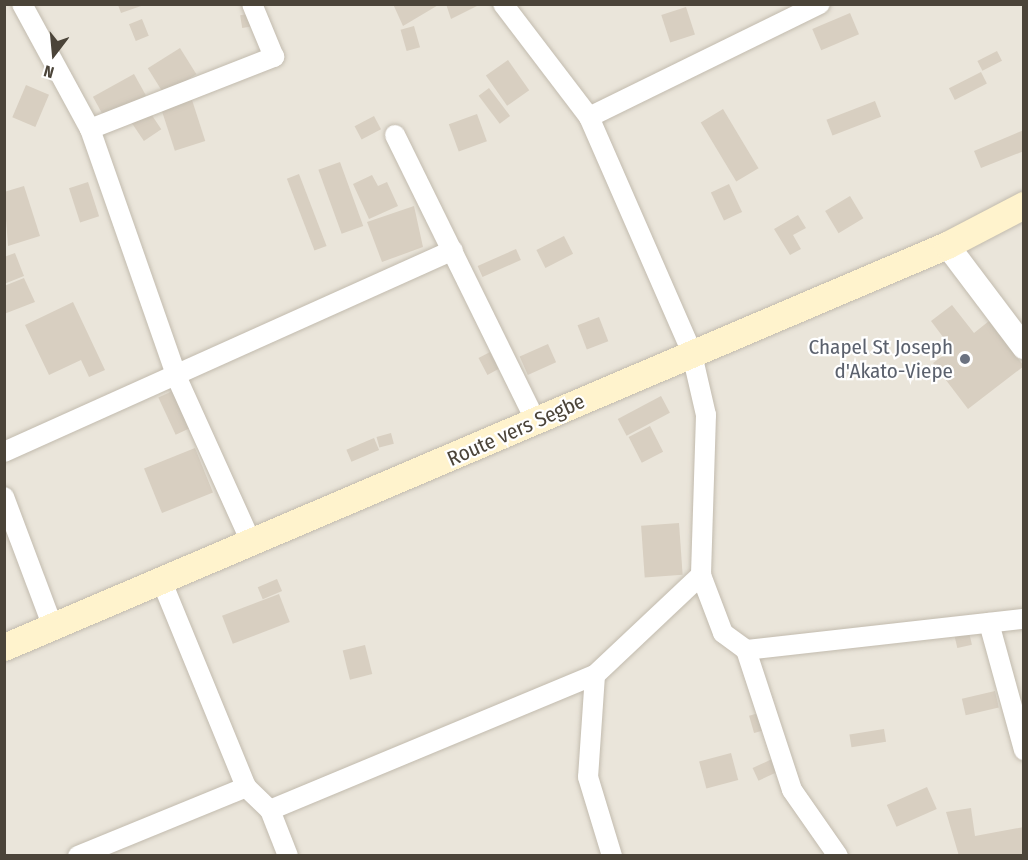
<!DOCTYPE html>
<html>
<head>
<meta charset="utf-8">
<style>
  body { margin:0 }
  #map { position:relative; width:1028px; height:860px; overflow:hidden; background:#f6f3ec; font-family:"Fira Sans Condensed",sans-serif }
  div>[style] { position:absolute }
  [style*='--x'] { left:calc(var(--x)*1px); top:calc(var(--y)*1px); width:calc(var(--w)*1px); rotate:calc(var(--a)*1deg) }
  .residential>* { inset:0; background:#eae5da; transform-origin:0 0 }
  .building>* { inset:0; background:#d8cfc1; transform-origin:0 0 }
  .roads { filter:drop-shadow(0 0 2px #c2bbae) drop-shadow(0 0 2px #c2bbae) }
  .minor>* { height:20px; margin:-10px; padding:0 10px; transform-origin:10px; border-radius:10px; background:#fff }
  .tertiary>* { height:24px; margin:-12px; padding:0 12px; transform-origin:12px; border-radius:12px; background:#fff }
  .secondary>* { height:27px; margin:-13.5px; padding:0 13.5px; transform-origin:13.5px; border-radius:13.5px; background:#fff3cd }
  .dots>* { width:16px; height:16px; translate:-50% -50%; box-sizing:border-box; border:3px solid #fff; border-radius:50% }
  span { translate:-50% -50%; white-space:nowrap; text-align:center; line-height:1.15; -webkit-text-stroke:4.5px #fff; paint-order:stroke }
  .worship-label { font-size:21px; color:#5b616d }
  .right { translate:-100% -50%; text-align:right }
  .street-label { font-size:21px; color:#4b4439 }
  .frame { position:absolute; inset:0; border:6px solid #4b4439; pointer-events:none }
  .north { position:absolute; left:24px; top:24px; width:60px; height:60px; -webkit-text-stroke:4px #fff; paint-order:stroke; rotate:196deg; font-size:16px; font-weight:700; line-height:24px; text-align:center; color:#4b4439 }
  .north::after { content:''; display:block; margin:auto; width:21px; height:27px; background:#4b4439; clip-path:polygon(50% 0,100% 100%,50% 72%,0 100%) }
</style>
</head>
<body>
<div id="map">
  <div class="residential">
    <div style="left:5px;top:5px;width:1018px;height:850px"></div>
  </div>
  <div class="building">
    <div style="clip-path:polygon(393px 4px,440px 4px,403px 26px)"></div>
    <div style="clip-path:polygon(446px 4px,481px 4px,451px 19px)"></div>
    <div style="clip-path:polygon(118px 5px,144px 5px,121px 13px)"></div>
    <div style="left:686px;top:7px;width:29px;height:26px;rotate:72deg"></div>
    <div style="left:254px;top:13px;width:13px;height:14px;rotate:81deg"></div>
    <div style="left:850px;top:13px;width:23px;height:41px;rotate:67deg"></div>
    <div style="left:142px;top:19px;width:18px;height:14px;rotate:68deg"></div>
    <div style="left:414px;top:26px;width:22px;height:14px;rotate:74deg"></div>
    <div style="left:180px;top:48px;width:31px;height:38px;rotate:58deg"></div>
    <div style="left:997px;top:51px;width:11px;height:22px;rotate:63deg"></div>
    <div style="left:508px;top:60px;width:37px;height:27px;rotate:55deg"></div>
    <div style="left:981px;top:72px;width:13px;height:36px;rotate:63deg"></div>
    <div style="left:134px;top:74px;width:25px;height:47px;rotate:61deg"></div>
    <div style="left:26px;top:85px;width:25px;height:35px;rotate:23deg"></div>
    <div style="left:489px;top:88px;width:35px;height:13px;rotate:53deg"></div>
    <div style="left:192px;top:100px;width:43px;height:32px;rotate:72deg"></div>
    <div style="left:875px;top:101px;width:17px;height:52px;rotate:69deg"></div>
    <div style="left:723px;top:109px;width:69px;height:26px;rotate:59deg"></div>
    <div style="left:149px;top:111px;width:22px;height:21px;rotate:56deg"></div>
    <div style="left:477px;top:114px;width:29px;height:30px;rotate:70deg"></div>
    <div style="left:374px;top:116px;width:15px;height:22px;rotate:62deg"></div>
    <div style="clip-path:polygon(1024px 130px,1024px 151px,981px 168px,974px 151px)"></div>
    <div style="left:340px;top:162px;width:68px;height:23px;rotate:70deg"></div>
    <div style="left:299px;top:174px;width:77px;height:13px;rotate:69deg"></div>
    <div style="clip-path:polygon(372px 175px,378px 186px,387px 182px,398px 206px,369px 219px,353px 184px)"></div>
    <div style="left:88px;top:182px;width:36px;height:20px;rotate:72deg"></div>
    <div style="left:729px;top:184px;width:31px;height:20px;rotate:65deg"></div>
    <div style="clip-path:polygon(24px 186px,40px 236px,8px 246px,4px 192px)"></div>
    <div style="left:850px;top:196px;width:26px;height:29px;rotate:59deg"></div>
    <div style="clip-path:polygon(414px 206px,423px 247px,382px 262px,367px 222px)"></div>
    <div style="clip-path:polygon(798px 215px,806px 228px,793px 235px,801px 249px,790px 255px,774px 229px)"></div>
    <div style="left:564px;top:236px;width:20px;height:31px;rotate:63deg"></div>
    <div style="left:516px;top:249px;width:12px;height:42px;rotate:66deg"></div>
    <div style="clip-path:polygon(15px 253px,24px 276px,4px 284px,4px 257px)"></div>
    <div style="clip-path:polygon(24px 278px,35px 302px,4px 314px,4px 286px)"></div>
    <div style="clip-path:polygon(73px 302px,105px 370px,89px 377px,81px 360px,49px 375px,25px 325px)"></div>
    <div style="clip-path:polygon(952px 305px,974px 333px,989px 321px,1024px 366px,968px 409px,933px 363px,952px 349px,931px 321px)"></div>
    <div style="left:599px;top:317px;width:26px;height:23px;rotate:69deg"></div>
    <div style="left:548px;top:344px;width:20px;height:31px;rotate:66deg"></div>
    <div style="left:490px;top:352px;width:19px;height:13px;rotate:62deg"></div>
    <div style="left:181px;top:387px;width:41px;height:25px;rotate:65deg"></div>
    <div style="left:661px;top:396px;width:19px;height:49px;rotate:62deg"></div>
    <div style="left:650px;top:426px;width:29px;height:24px;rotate:63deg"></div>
    <div style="left:391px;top:433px;width:11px;height:15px;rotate:75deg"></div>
    <div style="left:374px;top:438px;width:13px;height:30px;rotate:67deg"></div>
    <div style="left:195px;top:448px;width:48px;height:55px;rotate:68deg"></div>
    <div style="left:679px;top:523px;width:52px;height:38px;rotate:86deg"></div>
    <div style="left:277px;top:579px;width:13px;height:21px;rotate:67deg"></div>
    <div style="left:279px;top:594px;width:30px;height:61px;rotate:69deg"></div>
    <div style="left:969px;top:632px;width:13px;height:15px;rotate:77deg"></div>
    <div style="left:365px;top:645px;width:30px;height:23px;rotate:76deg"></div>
    <div style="left:995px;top:691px;width:17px;height:34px;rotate:77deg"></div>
    <div style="left:776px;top:708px;width:18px;height:28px;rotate:74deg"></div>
    <div style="left:884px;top:729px;width:13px;height:35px;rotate:81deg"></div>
    <div style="left:787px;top:752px;width:14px;height:38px;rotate:65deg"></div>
    <div style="left:731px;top:753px;width:28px;height:33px;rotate:75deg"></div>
    <div style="left:927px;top:787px;width:24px;height:44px;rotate:66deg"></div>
    <div style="clip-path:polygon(971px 808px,975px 836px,1024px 827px,1024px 856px,959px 856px,946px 812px)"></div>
  </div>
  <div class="roads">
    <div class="minor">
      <div style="--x:22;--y:4;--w:142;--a:61.5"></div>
      <div style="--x:90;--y:129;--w:264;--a:70.7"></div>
      <div style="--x:177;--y:378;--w:182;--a:65.7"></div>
      <div style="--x:503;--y:4;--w:142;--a:52.7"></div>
      <div style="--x:589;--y:117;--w:254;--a:66.4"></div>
      <div style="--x:691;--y:350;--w:67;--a:77"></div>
      <div style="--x:706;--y:415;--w:160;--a:91.8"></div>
      <div style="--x:701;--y:575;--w:62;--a:69.2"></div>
      <div style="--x:723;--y:633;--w:29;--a:36"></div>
      <div style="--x:746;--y:650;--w:280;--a:-6.4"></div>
      <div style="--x:589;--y:117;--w:257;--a:-26.1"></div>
      <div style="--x:90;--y:129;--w:198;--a:-21.4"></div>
      <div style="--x:274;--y:57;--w:57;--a:-112.5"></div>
      <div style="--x:395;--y:135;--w:320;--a:63.8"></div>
      <div style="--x:4;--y:452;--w:492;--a:-24.2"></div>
      <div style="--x:4;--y:497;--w:137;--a:69.4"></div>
      <div style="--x:162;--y:582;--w:222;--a:67.7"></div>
      <div style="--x:246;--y:787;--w:33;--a:44"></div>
      <div style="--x:270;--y:810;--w:49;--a:68.6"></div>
      <div style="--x:989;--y:623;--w:132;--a:74.6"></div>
      <div style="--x:746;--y:650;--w:147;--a:71.8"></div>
      <div style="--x:792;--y:790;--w:80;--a:55.1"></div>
      <div style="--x:595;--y:675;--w:102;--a:93.9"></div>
      <div style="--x:588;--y:777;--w:83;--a:73.1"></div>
      <div style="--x:270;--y:810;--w:352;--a:-22.6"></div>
      <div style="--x:595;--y:675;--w:146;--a:-43.3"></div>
      <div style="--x:78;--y:856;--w:182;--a:-22.3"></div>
    </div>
    <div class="tertiary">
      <div style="--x:947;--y:245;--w:128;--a:53"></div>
    </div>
    <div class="secondary">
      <div style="--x:4;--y:647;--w:1025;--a:-23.09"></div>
      <div style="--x:947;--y:245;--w:87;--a:-27.5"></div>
    </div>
  </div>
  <div class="dots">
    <div style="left:965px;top:359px;background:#6b7280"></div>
  </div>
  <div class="worship-label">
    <span class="right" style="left:953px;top:359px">Chapel St Joseph<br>d'Akato-Viepe</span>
  </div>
  <div class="street-label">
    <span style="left:516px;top:430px;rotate:-24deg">Route vers Segbe</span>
  </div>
  <div class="frame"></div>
  <div class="north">N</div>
</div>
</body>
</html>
